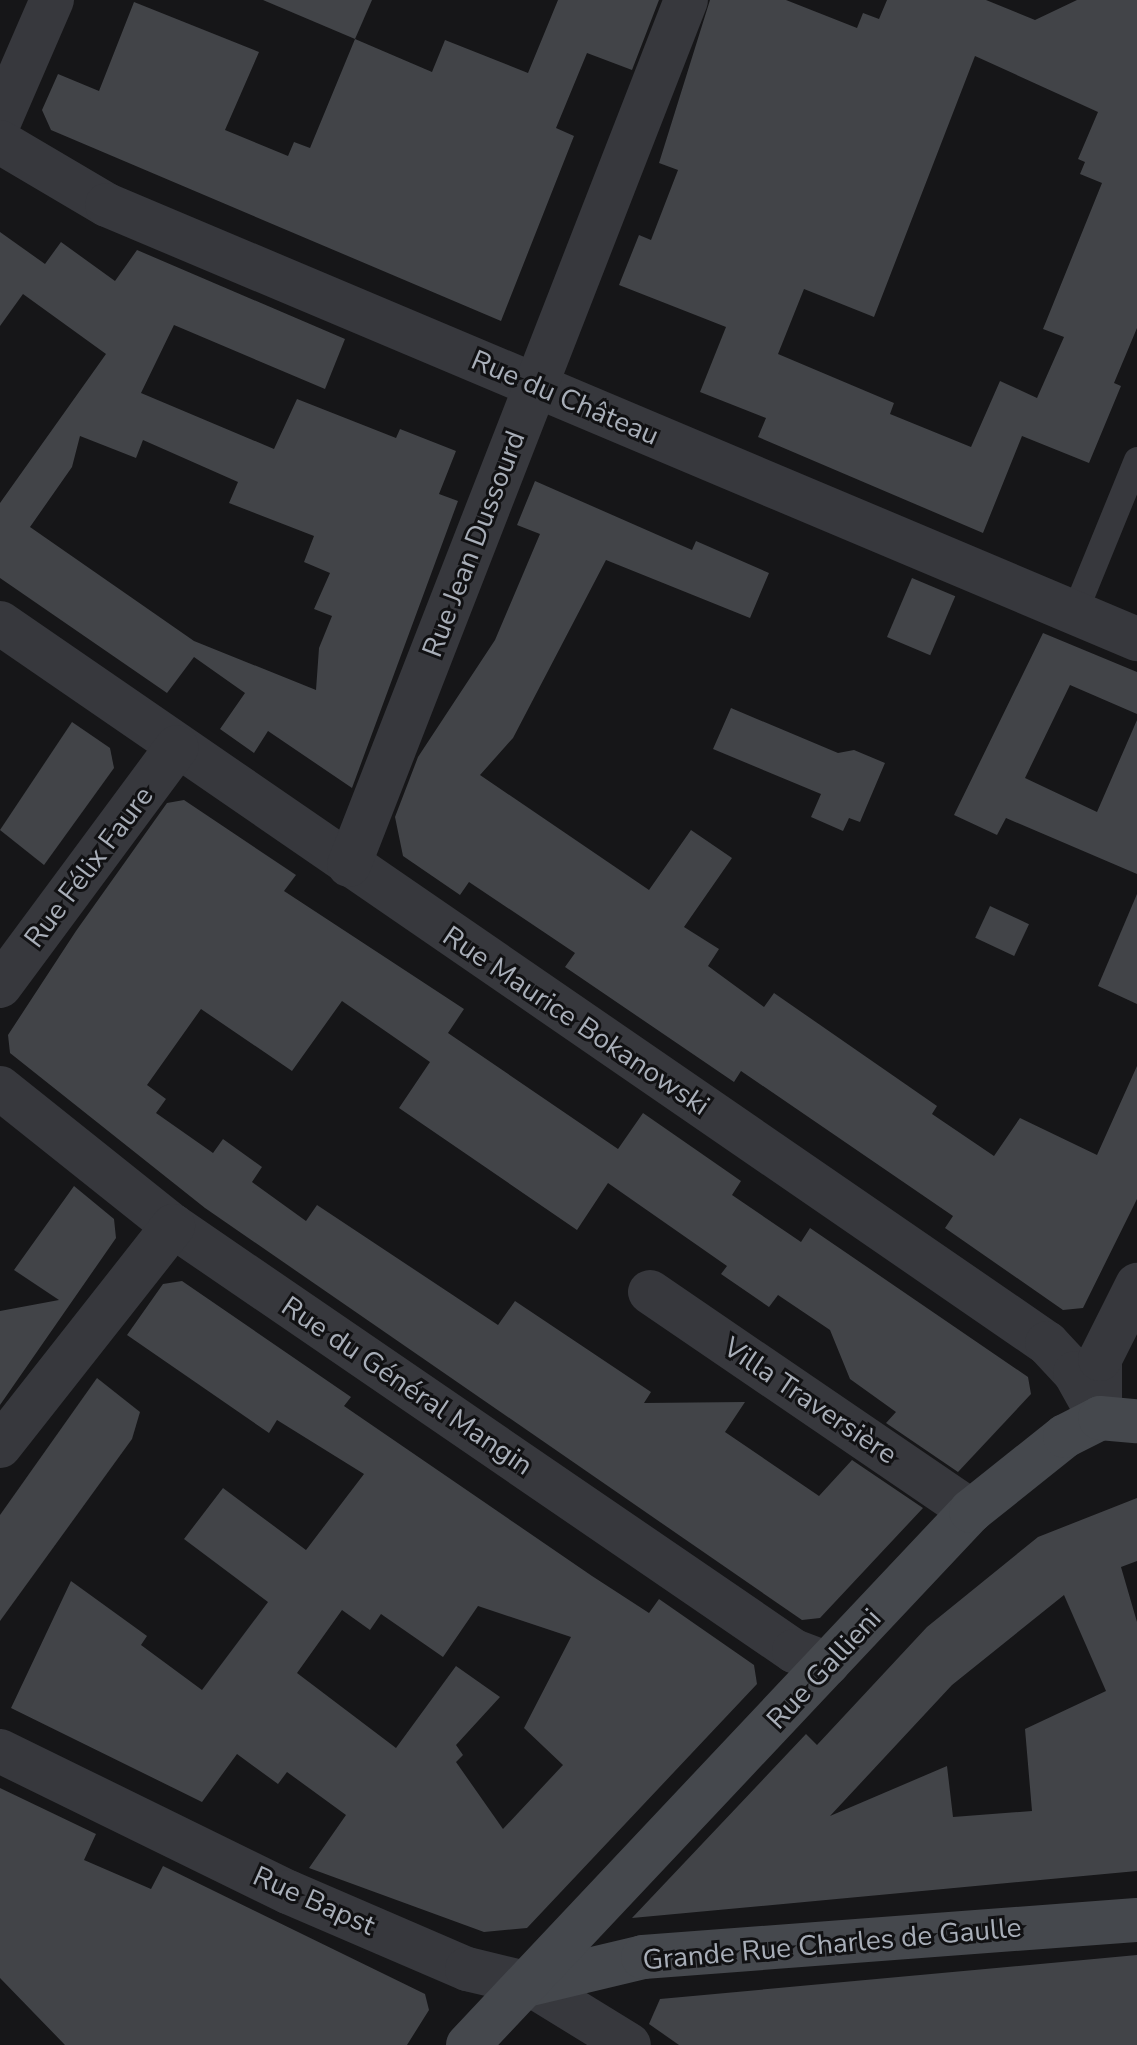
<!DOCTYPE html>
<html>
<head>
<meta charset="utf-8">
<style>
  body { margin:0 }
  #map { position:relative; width:1137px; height:2045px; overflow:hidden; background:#161618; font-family:"Nunito Sans",sans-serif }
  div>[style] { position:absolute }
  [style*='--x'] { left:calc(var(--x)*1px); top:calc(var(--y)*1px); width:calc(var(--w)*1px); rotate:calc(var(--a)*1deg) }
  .building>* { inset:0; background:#424448; transform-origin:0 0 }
  .lane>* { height:26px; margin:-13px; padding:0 13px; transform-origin:13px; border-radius:13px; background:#37383d }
  .street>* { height:44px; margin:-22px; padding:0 22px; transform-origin:22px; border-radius:22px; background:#37383d }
  .secondary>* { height:44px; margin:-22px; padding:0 22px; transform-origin:22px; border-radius:22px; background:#45484d }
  span { translate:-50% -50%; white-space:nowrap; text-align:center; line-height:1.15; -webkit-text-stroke:6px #111113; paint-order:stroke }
  .street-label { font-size:28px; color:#a8aeb8 }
</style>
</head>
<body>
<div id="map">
  <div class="building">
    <div style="clip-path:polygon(263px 0,372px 0,355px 39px)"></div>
    <div style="clip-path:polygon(558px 0,659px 0,632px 70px,587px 53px,556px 128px,574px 136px,501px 321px,51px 130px,42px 110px,58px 74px,99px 91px,134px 2px,259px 52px,225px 130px,288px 156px,294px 142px,310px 148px,355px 39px,432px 72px,445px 40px,528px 73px)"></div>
    <div style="clip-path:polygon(evenodd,710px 0,786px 0,857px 28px,863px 13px,879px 19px,887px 0,986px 0,1035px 20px,1077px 0,1137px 0,1137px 328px,1114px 383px,1121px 386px,1089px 463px,1022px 436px,983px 533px,758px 437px,766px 418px,700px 392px,726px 327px,619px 285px,639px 235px,651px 240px,678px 170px,659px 163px,710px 0,975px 56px,1098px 112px,1078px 159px,1085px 162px,1080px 174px,1102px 183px,1043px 329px,1064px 337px,1037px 398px,1000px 381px,971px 447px,890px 414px,894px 403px,778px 354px,804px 289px,874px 317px,975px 56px)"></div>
    <div style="clip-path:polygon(evenodd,0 232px,45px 264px,61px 242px,115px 281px,137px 250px,345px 339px,325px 389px,174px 325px,141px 393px,274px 449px,297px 399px,396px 438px,400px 429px,456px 451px,439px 494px,458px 501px,352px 788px,268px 731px,254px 753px,220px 729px,245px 693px,194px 657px,167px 693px,0 578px,0 503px,106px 354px,23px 294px,0 326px,0 232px,80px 436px,136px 458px,143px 440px,238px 482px,229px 503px,314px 536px,304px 562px,330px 573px,314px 609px,332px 616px,319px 648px,316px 690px,194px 641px,30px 527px,72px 467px,80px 436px)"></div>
    <div style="clip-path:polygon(535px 481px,692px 550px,696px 541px,769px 573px,750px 618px,606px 560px,513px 738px,480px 775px,649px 890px,691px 830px,732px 858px,684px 927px,719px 949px,708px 966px,764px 1007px,774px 993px,937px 1106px,932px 1114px,994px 1156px,1020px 1118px,1097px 1155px,1137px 1066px,1137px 1199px,1083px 1308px,1063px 1310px,945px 1228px,953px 1216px,741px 1071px,734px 1082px,565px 967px,575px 953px,469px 882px,460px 895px,403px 856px,395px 817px,418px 757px,495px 640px,540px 534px,517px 525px)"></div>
    <div style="left:912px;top:578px;width:47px;height:64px;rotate:23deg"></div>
    <div style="clip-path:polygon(1043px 633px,1137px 672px,1137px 714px,1070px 685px,1025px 778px,1097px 812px,1137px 720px,1137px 874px,1006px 818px,997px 835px,954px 815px)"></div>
    <div style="clip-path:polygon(731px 708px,838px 753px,854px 750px,885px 763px,860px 822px,849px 818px,843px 831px,811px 817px,821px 794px,713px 749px)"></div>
    <div style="clip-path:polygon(72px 722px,110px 748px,114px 768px,44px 865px,0 830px)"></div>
    <div style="clip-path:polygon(184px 800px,296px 875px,284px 891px,464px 1009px,448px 1033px,618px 1149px,643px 1113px,741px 1181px,732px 1195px,801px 1242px,810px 1228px,1028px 1377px,1031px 1394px,958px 1472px,886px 1423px,896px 1412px,850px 1379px,830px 1330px,778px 1295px,769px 1307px,721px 1274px,727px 1266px,608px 1183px,577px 1230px,399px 1108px,430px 1062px,342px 1001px,292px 1071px,201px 1009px,147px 1085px,166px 1099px,156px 1113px,213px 1153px,223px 1139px,262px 1167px,252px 1182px,306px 1221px,317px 1205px,498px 1325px,515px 1301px,651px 1392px,644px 1403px,745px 1402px,725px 1432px,819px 1496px,852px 1460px,923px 1508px,820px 1618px,802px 1620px,205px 1208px,10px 1053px,8px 1035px,76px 931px,167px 803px)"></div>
    <div style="clip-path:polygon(1137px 894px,1137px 1004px,1098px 986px)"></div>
    <div style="left:990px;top:906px;width:43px;height:35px;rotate:25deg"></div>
    <div style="clip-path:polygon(74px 1186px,114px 1219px,116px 1238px,0 1405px,0 1311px,59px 1300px,14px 1270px)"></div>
    <div style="clip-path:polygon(evenodd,182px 1281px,351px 1397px,344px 1406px,592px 1576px,649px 1613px,659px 1599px,754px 1665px,757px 1684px,527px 1928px,484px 1932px,309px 1868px,346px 1815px,287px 1772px,278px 1784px,237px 1754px,202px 1802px,11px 1708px,71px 1581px,147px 1636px,141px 1645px,202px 1690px,268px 1602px,184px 1539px,223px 1488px,306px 1550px,364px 1474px,277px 1420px,269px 1433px,127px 1335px,163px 1284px,182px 1281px,478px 1606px,571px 1637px,524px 1728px,563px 1765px,503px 1829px,456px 1762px,463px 1755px,456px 1745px,500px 1697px,456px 1666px,396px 1748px,297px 1673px,342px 1610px,370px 1630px,381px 1614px,443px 1657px,478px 1606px)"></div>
    <div style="clip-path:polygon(97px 1378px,140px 1412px,132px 1439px,0 1621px,0 1515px)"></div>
    <div style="clip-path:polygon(evenodd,1137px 1498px,1137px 1561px,1121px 1567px,1137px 1622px,1137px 1871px,632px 1918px,806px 1734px,817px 1745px,927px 1627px,1038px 1537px,1137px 1498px,1064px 1595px,1106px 1691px,1025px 1729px,1032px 1811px,953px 1817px,947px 1766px,830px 1816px,952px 1685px,1064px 1595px)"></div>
    <div style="clip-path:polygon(0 1788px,96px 1834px,84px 1860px,151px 1889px,163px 1866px,425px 1994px,429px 2010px,407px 2045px,65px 2045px,0 1978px)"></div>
    <div style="clip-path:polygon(1137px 1955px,1137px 2045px,679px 2045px,649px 2024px,660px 1999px)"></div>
  </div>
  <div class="lane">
    <div style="--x:1075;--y:612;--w:164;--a:-67.8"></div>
  </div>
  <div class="street">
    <div style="--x:0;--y:120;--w:131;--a:-66.6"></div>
    <div style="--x:0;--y:142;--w:124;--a:30.5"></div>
    <div style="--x:107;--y:205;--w:1118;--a:22.85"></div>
    <div style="--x:0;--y:623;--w:1271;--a:34.52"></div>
    <div style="--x:1047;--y:1343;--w:41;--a:47"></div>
    <div style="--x:1075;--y:1373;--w:51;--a:60.9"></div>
    <div style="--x:349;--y:865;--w:928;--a:-68.71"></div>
    <div style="--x:0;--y:986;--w:297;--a:-53.5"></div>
    <div style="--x:0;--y:1088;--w:221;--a:38.6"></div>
    <div style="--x:173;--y:1226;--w:753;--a:34.39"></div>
    <div style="--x:794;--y:1651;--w:36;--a:21"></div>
    <div style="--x:650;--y:1292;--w:389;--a:34.3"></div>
    <div style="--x:1100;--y:1414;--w:55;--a:-90"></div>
    <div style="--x:1100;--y:1359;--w:83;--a:-63.4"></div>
    <div style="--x:0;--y:1446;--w:280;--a:-51.8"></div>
    <div style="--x:0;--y:1751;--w:321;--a:26.1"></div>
    <div style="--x:288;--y:1892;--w:195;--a:23.3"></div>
    <div style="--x:467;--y:1969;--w:65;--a:13.4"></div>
    <div style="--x:530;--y:1984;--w:116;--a:31.6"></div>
  </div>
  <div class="secondary">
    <div style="--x:530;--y:1984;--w:116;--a:-13.4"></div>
    <div style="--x:643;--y:1957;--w:495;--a:-4.3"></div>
    <div style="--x:468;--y:2045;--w:734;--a:-46.71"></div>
    <div style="--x:971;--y:1511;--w:120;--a:-38.6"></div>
    <div style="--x:1065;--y:1436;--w:39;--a:-27"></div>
    <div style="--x:1100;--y:1418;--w:37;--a:5"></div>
  </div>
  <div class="street-label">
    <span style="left:565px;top:398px;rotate:23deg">Rue du Château</span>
    <span style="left:474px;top:544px;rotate:-69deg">Rue Jean Dussourd</span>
    <span style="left:89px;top:867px;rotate:-53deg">Rue Félix Faure</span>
    <span style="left:576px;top:1021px;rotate:34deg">Rue Maurice Bokanowski</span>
    <span style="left:407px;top:1386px;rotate:34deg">Rue du Général Mangin</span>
    <span style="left:810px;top:1401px;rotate:34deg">Villa Traversière</span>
    <span style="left:824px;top:1669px;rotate:-47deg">Rue Gallieni</span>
    <span style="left:314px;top:1901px;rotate:24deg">Rue Bapst</span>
    <span style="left:832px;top:1944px;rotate:-5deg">Grande Rue Charles de Gaulle</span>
  </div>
</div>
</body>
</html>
